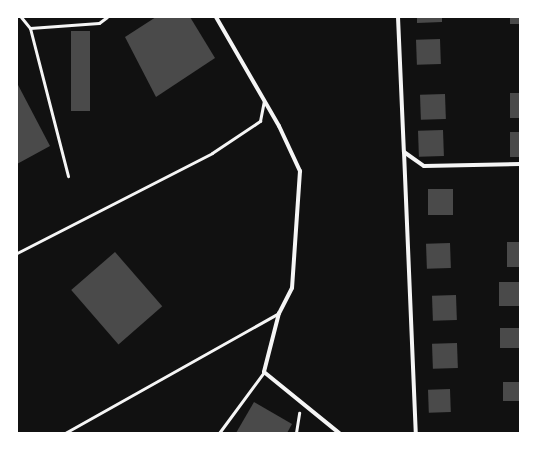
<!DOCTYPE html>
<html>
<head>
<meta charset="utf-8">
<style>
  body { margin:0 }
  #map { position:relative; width:537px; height:450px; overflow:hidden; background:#111; font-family:Ubuntu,sans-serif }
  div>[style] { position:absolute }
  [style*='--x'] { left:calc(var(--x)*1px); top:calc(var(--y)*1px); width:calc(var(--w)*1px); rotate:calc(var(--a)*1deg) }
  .building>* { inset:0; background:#4a4a4a; transform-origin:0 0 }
  .path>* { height:2.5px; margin:-1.25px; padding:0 1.25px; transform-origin:1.25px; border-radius:1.25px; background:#f5f5f5 }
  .service>* { height:3px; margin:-1.5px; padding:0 1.5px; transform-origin:1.5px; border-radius:1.5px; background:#f5f5f5 }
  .minor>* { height:4px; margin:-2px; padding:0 2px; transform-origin:2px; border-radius:2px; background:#f5f5f5 }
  span { translate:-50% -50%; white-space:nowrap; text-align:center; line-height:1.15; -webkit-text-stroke:4px #fff; paint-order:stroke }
  .frame { position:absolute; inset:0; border:18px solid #fff; pointer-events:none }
</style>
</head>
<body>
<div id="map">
  <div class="building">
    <div style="clip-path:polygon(156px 17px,190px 17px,215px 58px,156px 97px,125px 37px)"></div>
    <div style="clip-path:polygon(417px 17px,442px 17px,442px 22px,417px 23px)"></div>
    <div style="left:510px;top:17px;width:10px;height:7px"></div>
    <div style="left:71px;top:31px;width:19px;height:80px"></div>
    <div style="left:440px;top:39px;width:25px;height:24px;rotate:88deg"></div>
    <div style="clip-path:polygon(17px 83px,50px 146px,17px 164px)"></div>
    <div style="left:510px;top:93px;width:10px;height:25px"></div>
    <div style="left:445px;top:94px;width:25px;height:25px;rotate:88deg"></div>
    <div style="left:443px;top:130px;width:26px;height:25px;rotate:88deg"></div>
    <div style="left:510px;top:132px;width:10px;height:25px"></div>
    <div style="left:453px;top:189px;width:26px;height:25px;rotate:90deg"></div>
    <div style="left:507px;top:242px;width:13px;height:25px"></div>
    <div style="left:450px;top:243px;width:25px;height:24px;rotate:88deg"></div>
    <div style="left:115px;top:252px;width:72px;height:58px;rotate:49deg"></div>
    <div style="left:520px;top:282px;width:24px;height:21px;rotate:90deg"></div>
    <div style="left:456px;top:295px;width:25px;height:24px;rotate:88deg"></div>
    <div style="left:500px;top:328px;width:20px;height:20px"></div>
    <div style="left:457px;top:343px;width:25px;height:25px;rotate:88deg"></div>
    <div style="left:503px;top:382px;width:17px;height:19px"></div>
    <div style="left:450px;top:389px;width:23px;height:22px;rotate:88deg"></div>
    <div style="clip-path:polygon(254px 402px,292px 424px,287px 433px,236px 433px)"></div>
  </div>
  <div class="path">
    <div style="--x:296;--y:433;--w:20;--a:-81"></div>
  </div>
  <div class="service">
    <div style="--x:21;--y:17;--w:14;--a:51"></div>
    <div style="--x:30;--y:28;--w:153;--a:75.6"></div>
    <div style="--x:30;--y:28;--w:69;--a:-4.1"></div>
    <div style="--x:99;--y:23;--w:10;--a:-37"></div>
    <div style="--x:17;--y:253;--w:219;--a:-27.1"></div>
    <div style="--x:212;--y:153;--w:58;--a:-33.7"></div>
    <div style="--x:260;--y:121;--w:21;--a:-79"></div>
    <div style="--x:65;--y:433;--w:245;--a:-29.3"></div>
    <div style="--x:219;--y:433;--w:76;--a:-53.6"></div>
  </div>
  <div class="minor">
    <div style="--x:216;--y:17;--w:126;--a:60"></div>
    <div style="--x:279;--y:126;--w:50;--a:65"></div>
    <div style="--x:300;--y:171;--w:117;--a:93.9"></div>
    <div style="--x:292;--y:288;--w:28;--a:117"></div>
    <div style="--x:279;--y:313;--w:61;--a:104.3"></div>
    <div style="--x:264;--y:372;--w:97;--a:39.1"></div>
    <div style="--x:398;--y:17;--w:135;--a:87.5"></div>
    <div style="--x:404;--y:152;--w:24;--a:35"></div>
    <div style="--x:424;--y:166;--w:96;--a:-1.2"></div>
    <div style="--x:404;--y:152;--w:281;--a:87.6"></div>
  </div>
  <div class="frame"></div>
</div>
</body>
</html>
